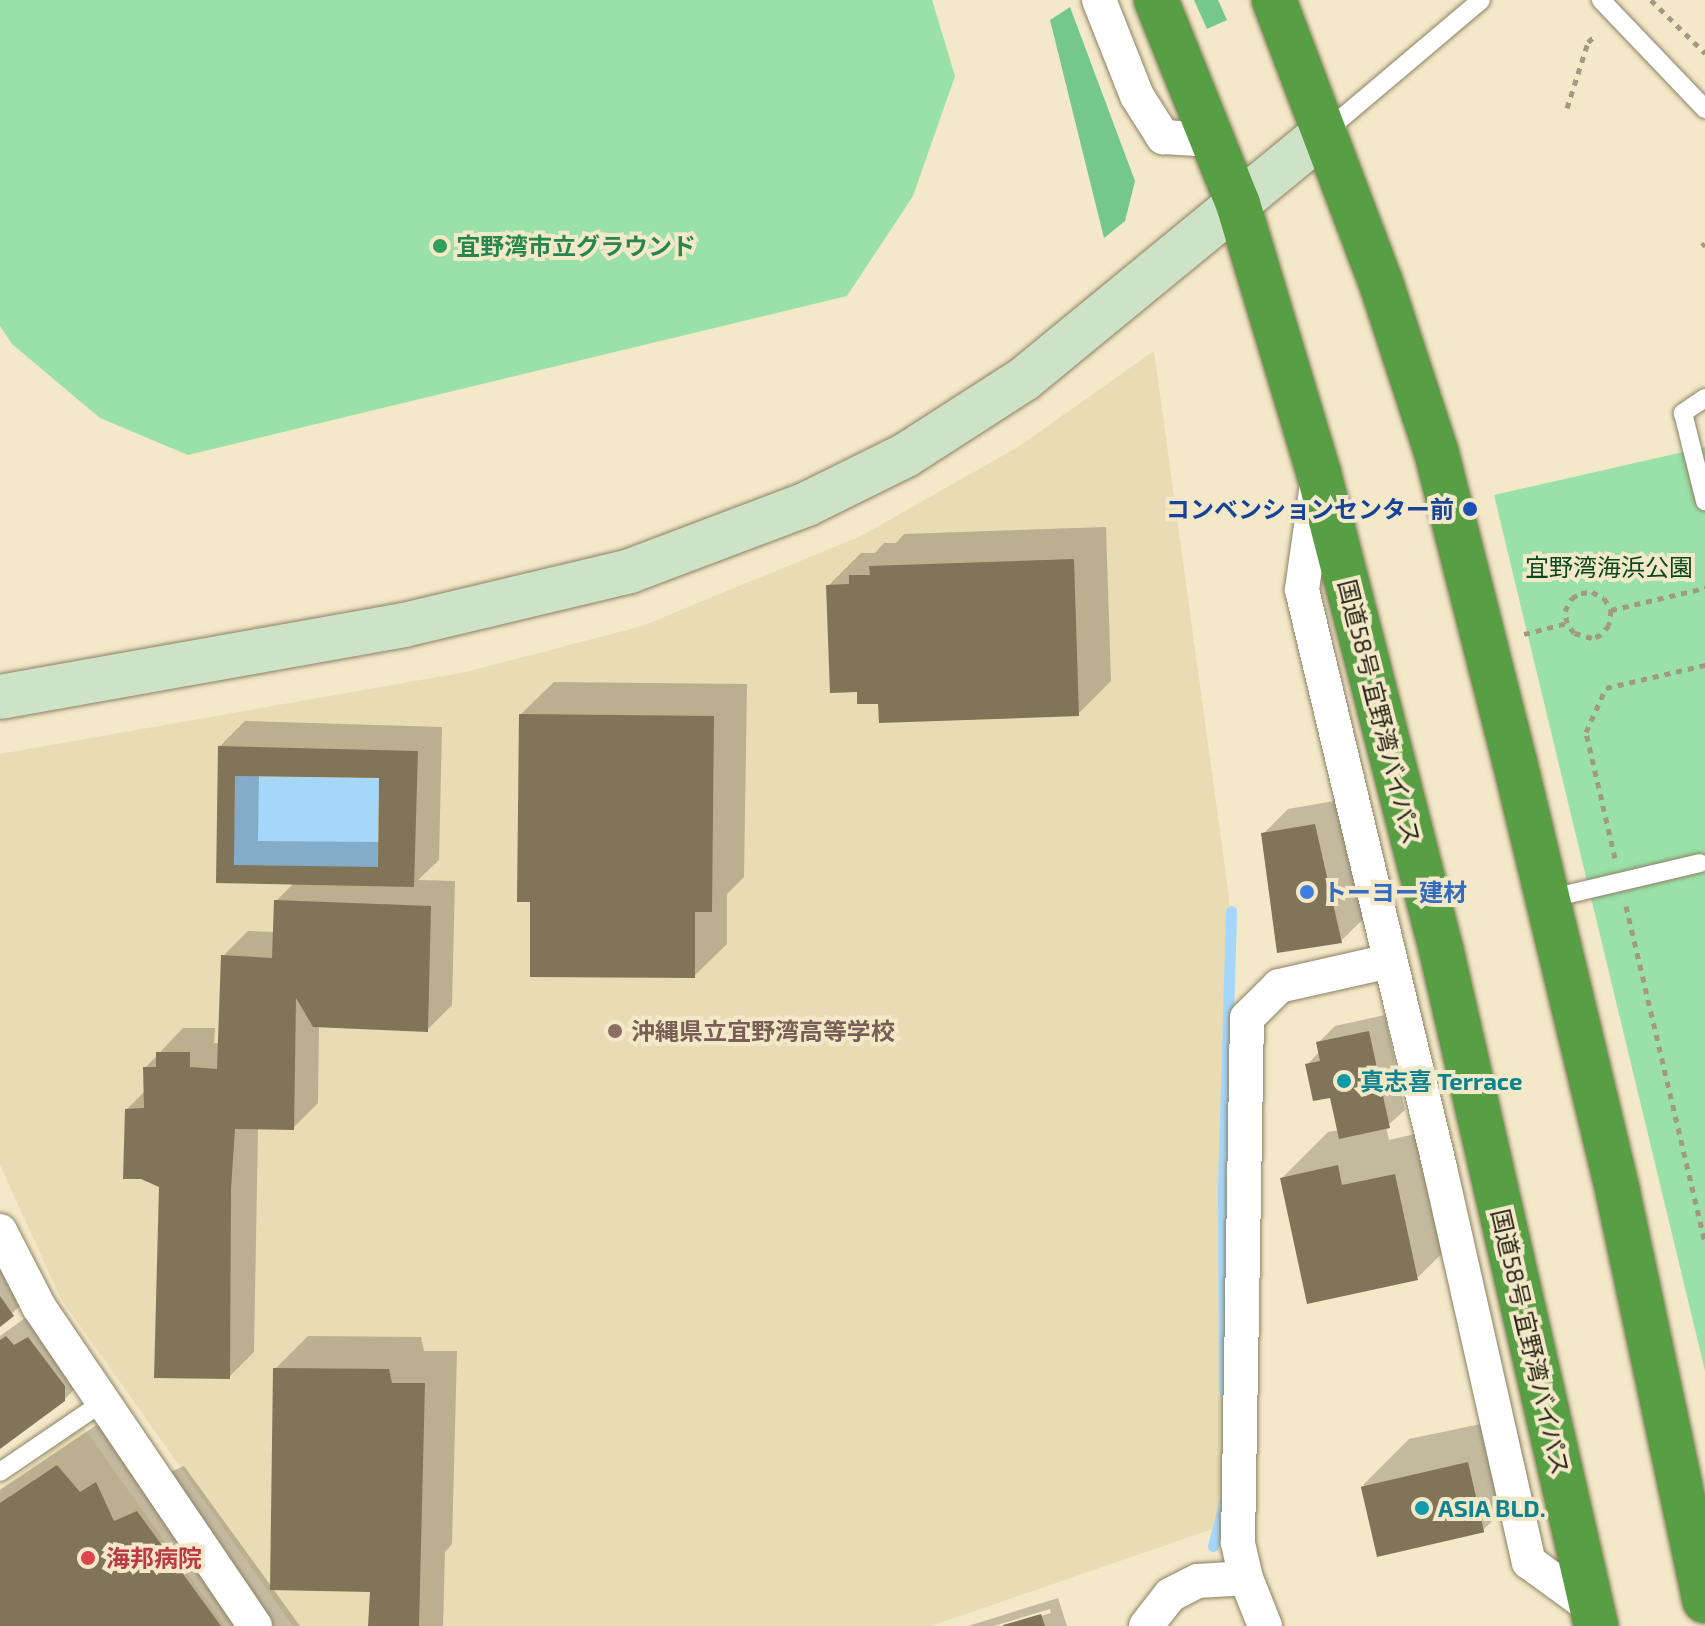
<!DOCTYPE html>
<html>
<head>
<meta charset="utf-8">
<style>
  body { margin:0 }
  #map { position:relative; width:1705px; height:1626px; overflow:hidden; background:#f3e8c7; font-family:"Exo 2","Noto Sans JP",sans-serif }
  div>[style] { position:absolute }
  [style*='--x'] { left:calc(var(--x)*1px); top:calc(var(--y)*1px); width:calc(var(--w)*1px); rotate:calc(var(--a)*1deg) }
  .built>* { inset:0; background:#e9dbb3 }
  .green>* { inset:0; background:#99e1a9 }
  .forest>* { inset:0; background:#76c88a }
  .water>* { inset:0; background:#a5d7fb; transform-origin:0 0 }
  .shadow>* { inset:0; background:#0003 }
  .stream>* { height:11px; margin:-5.5px; padding:0 5.5px; transform-origin:5.5px; border-radius:5.5px; background:#a5d7fb }
  .building>* { inset:0; background:#807558; transform-origin:0 0 }
  .path>* { height:5px; margin-top:-2.5px; transform-origin:0; background:repeating-linear-gradient(90deg,#a19981 0 6px,transparent 0 12px) }
  .roads { filter:drop-shadow(0 0 2px #8c8164) drop-shadow(0 0 2px #8c8164) }
  .lane>* { height:18px; margin:-9px; padding:0 9px; transform-origin:9px; border-radius:9px; background:#fff }
  .street>* { height:34px; margin:-17px; padding:0 17px; transform-origin:17px; border-radius:17px; background:#fff }
  .secondary>* { height:44px; margin:-22px; padding:0 22px; transform-origin:22px; border-radius:22px; background:#cde2c7 }
  .highway>* { height:44px; margin:-22px; padding:0 22px; transform-origin:22px; border-radius:22px; background:#579e45 }
  .dots>* { width:22px; height:22px; translate:-50% -50%; box-sizing:border-box; border:4px solid #f3e8c7; border-radius:50% }
  span { translate:-50% -50%; white-space:nowrap; text-align:center; line-height:1.15; -webkit-text-stroke:8px #f3e8c7; paint-order:stroke }
  .leisure-label { font-size:24px; color:#27864d; font-weight:700 }
  .left { translate:0 -50%; text-align:left }
  .transit-label { font-size:24px; color:#164399; font-weight:700 }
  .right { translate:-100% -50%; text-align:right }
  .park-label { font-size:24px; color:#084820 }
  .street-label { font-size:24px; color:#282418 }
  .shop-label { font-size:24px; color:#366cbe; font-weight:700 }
  .education-label { font-size:24px; color:#785e54; font-weight:700 }
  .culture-label { font-size:24px; color:#0d838f; font-weight:700 }
  .health-label { font-size:24px; color:#be3a42; font-weight:700 }
</style>
</head>
<body>
<div id="map">
  <div class="built">
    <div style="clip-path:polygon(1154px 351px,1229px 897px,1230px 1523px,931px 1626px,293px 1626px,61px 1299px,0 1165px,0 754px,466px 672px,642px 626px,861px 536px,1018px 447px)"></div>
    <div style="clip-path:polygon(83px 1427px,225px 1626px,0 1626px,0 1489px)"></div>
  </div>
  <div class="green">
    <div style="clip-path:polygon(0 0,932px 0,955px 76px,913px 196px,847px 296px,188px 455px,100px 418px,12px 344px,0 326px)"></div>
    <div style="clip-path:polygon(1705px 447px,1705px 1371px,1494px 495px)"></div>
  </div>
  <div class="forest">
    <div style="clip-path:polygon(1194px 0,1218px 0,1227px 20px,1207px 29px)"></div>
    <div style="clip-path:polygon(1070px 7px,1135px 181px,1125px 221px,1104px 238px,1050px 20px)"></div>
  </div>
  <div class="water">
    <div style="left:235px;top:776px;width:144px;height:89px;rotate:1deg"></div>
  </div>
  <div class="shadow">
    <div style="clip-path:polygon(1106px 527px,1111px 681px,1078px 714px,880px 702px,859px 690px,828px 586px,861px 553px,875px 553px,884px 543px,896px 543px,904px 534px)"></div>
    <div style="clip-path:polygon(554px 682px,747px 684px,744px 877px,727px 894px,727px 944px,694px 976px,532px 900px,521px 714px)"></div>
    <div style="clip-path:polygon(evenodd,245px 721px,442px 727px,439px 860px,418px 880px,455px 881px,452px 1005px,427px 1030px,319px 1025px,318px 1103px,293px 1128px,258px 1127px,254px 1352px,229px 1377px,161px 1186px,127px 1109px,145px 1091px,145px 1068px,183px 1028px,215px 1028px,214px 1043px,220px 1043px,223px 956px,248px 931px,275px 932px,276px 901px,294px 883px,218px 881px,220px 746px,245px 721px,259px 775px,381px 776px,380px 842px,258px 841px,259px 775px)"></div>
    <div style="clip-path:polygon(1340px 800px,1366px 916px,1341px 941px,1263px 834px,1288px 809px)"></div>
    <div style="clip-path:polygon(1385px 1015px,1405px 1110px,1386px 1127px,1389px 1140px,1441px 1128px,1464px 1232px,1417px 1278px,1282px 1178px,1328px 1132px,1339px 1130px,1332px 1095px,1307px 1065px,1320px 1051px,1318px 1043px,1335px 1026px)"></div>
    <div style="clip-path:polygon(0 1243px,38px 1290px,0 1324px)"></div>
    <div style="clip-path:polygon(32px 1313px,89px 1374px,64px 1400px,0 1447px,0 1336px)"></div>
    <div style="clip-path:polygon(308px 1336px,421px 1337px,424px 1351px,457px 1351px,452px 1544px,445px 1552px,443px 1626px,370px 1626px,372px 1586px,275px 1369px)"></div>
    <div style="clip-path:polygon(1514px 1417px,1529px 1484px,1483px 1530px,1363px 1485px,1409px 1439px)"></div>
    <div style="clip-path:polygon(104px 1420px,161px 1476px,184px 1466px,300px 1626px,0 1626px,0 1490px)"></div>
    <div style="clip-path:polygon(1058px 1598px,1067px 1626px,1008px 1626px,1051px 1613px,1050px 1609px,994px 1626px,968px 1626px)"></div>
  </div>
  <div class="stream">
    <div style="--x:1224;--y:1391;--w:207;--a:-90.3"></div>
    <div style="--x:1223;--y:1184;--w:273;--a:-88.3"></div>
    <div style="--x:1213;--y:1546;--w:48;--a:-75.4"></div>
  </div>
  <div class="building">
    <div style="clip-path:polygon(1074px 559px,1079px 716px,879px 723px,878px 704px,857px 704px,857px 692px,830px 693px,826px 585px,849px 584px,849px 575px,870px 575px,869px 566px)"></div>
    <div style="clip-path:polygon(519px 714px,714px 716px,712px 912px,695px 912px,695px 978px,530px 977px,530px 902px,517px 902px)"></div>
    <div style="clip-path:polygon(evenodd,218px 746px,418px 751px,414px 887px,216px 883px,218px 746px,235px 776px,379px 778px,378px 867px,234px 865px,235px 776px)"></div>
    <div style="clip-path:polygon(1315px 824px,1342px 943px,1277px 953px,1261px 833px)"></div>
    <div style="clip-path:polygon(274px 900px,431px 906px,428px 1032px,313px 1027px,296px 998px,294px 1130px,235px 1129px,231px 1189px,230px 1379px,154px 1378px,159px 1187px,141px 1179px,123px 1179px,125px 1109px,144px 1108px,143px 1067px,156px 1067px,156px 1052px,190px 1052px,190px 1067px,217px 1069px,221px 955px,272px 958px)"></div>
    <div style="clip-path:polygon(1369px 1031px,1390px 1128px,1339px 1139px,1330px 1098px,1313px 1101px,1305px 1064px,1320px 1061px,1316px 1042px)"></div>
    <div style="clip-path:polygon(1338px 1165px,1342px 1185px,1395px 1174px,1418px 1280px,1307px 1304px,1280px 1178px)"></div>
    <div style="clip-path:polygon(0 1296px,14px 1316px,0 1327px)"></div>
    <div style="clip-path:polygon(6px 1336px,14px 1345px,28px 1337px,65px 1386px,65px 1401px,0 1449px,0 1340px)"></div>
    <div style="clip-path:polygon(273px 1368px,389px 1369px,392px 1383px,425px 1383px,419px 1626px,368px 1626px,370px 1592px,270px 1590px)"></div>
    <div style="left:1468px;top:1462px;width:72px;height:110px;rotate:77deg"></div>
    <div style="clip-path:polygon(57px 1465px,80px 1492px,96px 1482px,114px 1521px,137px 1511px,221px 1626px,0 1626px,0 1503px)"></div>
    <div style="clip-path:polygon(1041px 1614px,1045px 1626px,1003px 1626px,1003px 1625px)"></div>
  </div>
  <div class="path">
    <div style="--x:1651;--y:0;--w:76;--a:44.5"></div>
    <div style="--x:1567;--y:108;--w:69;--a:-72.3"></div>
    <div style="--x:1588;--y:42;--w:11;--a:-41"></div>
    <div style="--x:1702;--y:246;--w:4;--a:-45"></div>
    <div style="--x:1611;--y:610;--w:15;--a:98"></div>
    <div style="--x:1609;--y:625;--w:13;--a:129"></div>
    <div style="--x:1601;--y:635;--w:9;--a:162"></div>
    <div style="--x:1592;--y:638;--w:19;--a:-164"></div>
    <div style="--x:1574;--y:633;--w:12;--a:-125"></div>
    <div style="--x:1567;--y:623;--w:12;--a:-99"></div>
    <div style="--x:1565;--y:611;--w:15;--a:-62"></div>
    <div style="--x:1572;--y:598;--w:10;--a:-29"></div>
    <div style="--x:1581;--y:593;--w:11;--a:-5"></div>
    <div style="--x:1592;--y:592;--w:13;--a:27"></div>
    <div style="--x:1604;--y:598;--w:14;--a:60"></div>
    <div style="--x:1611;--y:610;--w:97;--a:-13.2"></div>
    <div style="--x:1524;--y:634;--w:44;--a:-14.3"></div>
    <div style="--x:1615;--y:858;--w:129;--a:-103"></div>
    <div style="--x:1586;--y:732;--w:48;--a:-65.6"></div>
    <div style="--x:1606;--y:688;--w:102;--a:-13.1"></div>
    <div style="--x:1626;--y:906;--w:347;--a:76.8"></div>
  </div>
  <div class="roads">
    <div class="lane">
      <div style="--x:1601;--y:0;--w:151;--a:46.3"></div>
      <div style="--x:1325;--y:132;--w:204;--a:-40.2"></div>
      <div style="--x:1705;--y:398;--w:27;--a:146"></div>
      <div style="--x:1683;--y:413;--w:91;--a:76"></div>
      <div style="--x:1548;--y:899;--w:156;--a:-13.3"></div>
      <div style="--x:0;--y:1472;--w:125;--a:-34.2"></div>
    </div>
    <div class="street">
      <div style="--x:1099;--y:0;--w:103;--a:68.4"></div>
      <div style="--x:1137;--y:96;--w:49;--a:57.6"></div>
      <div style="--x:1163;--y:137;--w:51;--a:3.4"></div>
      <div style="--x:1317;--y:484;--w:107;--a:98.1"></div>
      <div style="--x:1302;--y:590;--w:594;--a:76.57"></div>
      <div style="--x:1440;--y:1168;--w:404;--a:77.3"></div>
      <div style="--x:1529;--y:1562;--w:78;--a:36.1"></div>
      <div style="--x:0;--y:1231;--w:85;--a:62.8"></div>
      <div style="--x:39;--y:1307;--w:385;--a:55.9"></div>
      <div style="--x:1146;--y:1626;--w:39;--a:-52"></div>
      <div style="--x:1170;--y:1595;--w:31;--a:-27"></div>
      <div style="--x:1198;--y:1581;--w:48;--a:-3.6"></div>
      <div style="--x:1265;--y:1626;--w:52;--a:-111.6"></div>
      <div style="--x:1246;--y:1578;--w:37;--a:-103"></div>
      <div style="--x:1238;--y:1542;--w:524;--a:-89.02"></div>
      <div style="--x:1247;--y:1018;--w:45;--a:-45"></div>
      <div style="--x:1279;--y:986;--w:114;--a:-12.7"></div>
    </div>
    <div class="secondary">
      <div style="--x:0;--y:697;--w:410;--a:-10.1"></div>
      <div style="--x:404;--y:625;--w:232;--a:-13.4"></div>
      <div style="--x:630;--y:571;--w:189;--a:-20.7"></div>
      <div style="--x:807;--y:504;--w:110;--a:-26.3"></div>
      <div style="--x:906;--y:455;--w:140;--a:-32.8"></div>
      <div style="--x:1024;--y:379;--w:389;--a:-39.4"></div>
    </div>
    <div class="highway">
      <div style="--x:1156;--y:0;--w:220;--a:68.1"></div>
      <div style="--x:1238;--y:204;--w:282;--a:73.3"></div>
      <div style="--x:1319;--y:474;--w:490;--a:75.6"></div>
      <div style="--x:1441;--y:949;--w:695;--a:77.1"></div>
      <div style="--x:1274;--y:0;--w:299;--a:69.3"></div>
      <div style="--x:1380;--y:280;--w:180;--a:71.9"></div>
      <div style="--x:1436;--y:451;--w:322;--a:75.8"></div>
      <div style="--x:1515;--y:763;--w:442;--a:76.5"></div>
      <div style="--x:1618;--y:1193;--w:417;--a:78"></div>
    </div>
  </div>
  <div class="dots">
    <div style="left:440px;top:246px;background:#2e9e5b"></div>
    <div style="left:1470px;top:509px;background:#1a4fb4"></div>
    <div style="left:1307px;top:892px;background:#3f7fe0"></div>
    <div style="left:615px;top:1031px;background:#8d6e63"></div>
    <div style="left:1344px;top:1081px;background:#0f9aa8"></div>
    <div style="left:1422px;top:1508px;background:#0f9aa8"></div>
    <div style="left:88px;top:1558px;background:#e0444e"></div>
  </div>
  <div class="leisure-label">
    <span class="left" style="left:456px;top:246px">宜野湾市立グラウンド</span>
  </div>
  <div class="transit-label">
    <span class="right" style="left:1454px;top:509px">コンベンションセンター前</span>
  </div>
  <div class="park-label">
    <span style="left:1609px;top:567px">宜野湾海浜公園</span>
  </div>
  <div class="street-label">
    <span style="left:1380px;top:712px;rotate:76deg">国道58号 宜野湾バイパス</span>
    <span style="left:1531px;top:1342px;rotate:77deg">国道58号 宜野湾バイパス</span>
  </div>
  <div class="shop-label">
    <span class="left" style="left:1323px;top:892px">トーヨー建材</span>
  </div>
  <div class="education-label">
    <span class="left" style="left:631px;top:1031px">沖縄県立宜野湾高等学校</span>
  </div>
  <div class="culture-label">
    <span class="left" style="left:1360px;top:1081px">真志喜 Terrace</span>
    <span class="left" style="left:1438px;top:1508px">ASIA BLD.</span>
  </div>
  <div class="health-label">
    <span class="left" style="left:106px;top:1558px">海邦病院</span>
  </div>
</div>
</body>
</html>
